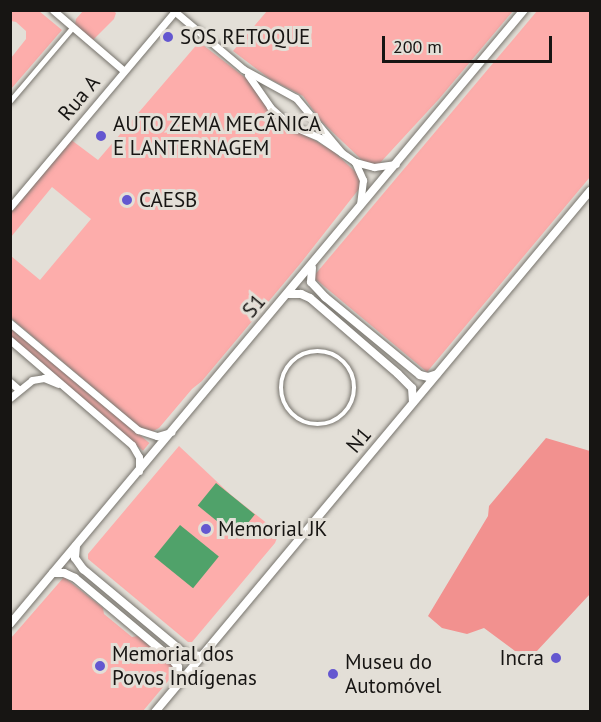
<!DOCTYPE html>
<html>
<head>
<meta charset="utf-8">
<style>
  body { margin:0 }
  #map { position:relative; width:601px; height:722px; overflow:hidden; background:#e3dfd7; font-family:"PT Sans",sans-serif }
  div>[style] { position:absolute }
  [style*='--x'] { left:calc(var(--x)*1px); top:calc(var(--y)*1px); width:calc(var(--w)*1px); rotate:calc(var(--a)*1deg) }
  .green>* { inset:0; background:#fdadab; transform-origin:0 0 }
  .forest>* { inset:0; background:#f2918f }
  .water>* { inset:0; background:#50a26a; transform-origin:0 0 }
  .roads { filter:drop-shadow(0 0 2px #77746d) drop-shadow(0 0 2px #77746d) }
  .street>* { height:4.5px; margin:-2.25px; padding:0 2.25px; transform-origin:2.25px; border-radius:2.25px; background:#fff }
  .street>.ring { margin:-2.25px; padding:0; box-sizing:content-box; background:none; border:4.5px solid #fff; border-radius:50% }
  .secondary>* { height:7px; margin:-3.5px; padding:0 3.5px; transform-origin:3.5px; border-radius:3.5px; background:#fff }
  .highway>* { height:8px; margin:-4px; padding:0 4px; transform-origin:4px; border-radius:4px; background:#fff }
  .dots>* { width:16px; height:16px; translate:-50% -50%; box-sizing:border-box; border:3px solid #e3dfd7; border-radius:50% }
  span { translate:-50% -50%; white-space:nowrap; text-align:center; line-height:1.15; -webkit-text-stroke:6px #e3dfd7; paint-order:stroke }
  .poi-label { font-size:21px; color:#171513 }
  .left { translate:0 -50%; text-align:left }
  .right { translate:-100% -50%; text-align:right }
  .street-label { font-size:21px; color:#171513 }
  .frame { position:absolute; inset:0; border:12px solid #171513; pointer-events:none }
  .scale { position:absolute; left:382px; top:36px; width:170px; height:27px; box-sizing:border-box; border:3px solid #171513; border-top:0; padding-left:8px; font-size:18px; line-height:21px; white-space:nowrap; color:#171513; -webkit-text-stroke:4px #e3dfd7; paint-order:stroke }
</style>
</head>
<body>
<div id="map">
  <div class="green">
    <div style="clip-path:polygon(11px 11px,39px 11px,62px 30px,11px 89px,11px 58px,26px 39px,26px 31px,16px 22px,11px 21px)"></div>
    <div style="clip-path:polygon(83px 11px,113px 11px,116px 13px,114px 19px,93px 40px,75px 25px,76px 19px)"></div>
    <div style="clip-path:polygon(267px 11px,513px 11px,439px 99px,379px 164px,366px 164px,321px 121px,303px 96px,270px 79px,233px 51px)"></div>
    <div style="clip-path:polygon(537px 11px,590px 11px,590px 177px,427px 372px,313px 277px)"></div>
    <div style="clip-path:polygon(199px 42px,251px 82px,279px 120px,333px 151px,361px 177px,359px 189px,300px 264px,202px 381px,192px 389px,159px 428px,153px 431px,141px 428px,11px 318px,11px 256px,40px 280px,91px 219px,52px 187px,11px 237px,11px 211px,70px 139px,98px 160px)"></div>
    <div style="left:10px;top:326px;width:182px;height:10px;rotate:40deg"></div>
    <div style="clip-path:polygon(179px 446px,230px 494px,279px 533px,275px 543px,192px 642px,188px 642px,88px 559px,88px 554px)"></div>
    <div style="clip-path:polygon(64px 577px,103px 608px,104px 614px,132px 637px,138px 636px,174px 666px,174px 674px,143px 711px,11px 712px,11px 638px)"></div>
  </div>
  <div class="forest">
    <div style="clip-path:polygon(546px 438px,590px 451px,590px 594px,536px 652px,515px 651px,484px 628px,467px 634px,442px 628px,428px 616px,488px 516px,489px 506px)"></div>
  </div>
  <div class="water">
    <div style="left:216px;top:483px;width:50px;height:29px;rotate:39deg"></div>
    <div style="left:180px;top:525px;width:50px;height:41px;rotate:39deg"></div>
  </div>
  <div class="roads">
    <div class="street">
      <div style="--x:10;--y:101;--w:97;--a:-49.6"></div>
      <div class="ring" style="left:281px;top:351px;width:69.5px;height:69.5px"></div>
    </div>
    <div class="secondary">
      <div style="--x:53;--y:10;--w:92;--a:40.6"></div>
      <div style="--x:173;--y:10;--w:92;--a:40.1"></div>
      <div style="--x:243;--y:69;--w:60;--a:28.7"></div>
      <div style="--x:296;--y:98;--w:72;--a:50.1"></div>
      <div style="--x:248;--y:75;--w:39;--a:55"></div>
      <div style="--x:270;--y:107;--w:27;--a:42"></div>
      <div style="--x:290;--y:125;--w:33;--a:23"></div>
      <div style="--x:320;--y:138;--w:42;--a:34.4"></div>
      <div style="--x:355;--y:162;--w:20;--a:15"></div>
      <div style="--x:374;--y:167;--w:22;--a:-8"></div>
      <div style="--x:355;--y:162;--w:20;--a:66"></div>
      <div style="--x:363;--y:180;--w:25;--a:97"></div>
      <div style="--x:10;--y:207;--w:255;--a:-49.9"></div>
      <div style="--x:10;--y:323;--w:167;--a:39.9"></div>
      <div style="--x:138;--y:430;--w:20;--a:18"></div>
      <div style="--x:157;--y:436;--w:15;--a:-16"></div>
      <div style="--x:10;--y:340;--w:161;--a:40.7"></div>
      <div style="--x:132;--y:445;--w:14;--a:60"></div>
      <div style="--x:139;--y:457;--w:14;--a:90"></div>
      <div style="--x:10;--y:382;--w:11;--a:41"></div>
      <div style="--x:10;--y:398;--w:28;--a:-39"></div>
      <div style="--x:32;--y:380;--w:12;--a:-9"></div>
      <div style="--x:44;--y:378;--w:15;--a:23"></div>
    </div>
    <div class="highway">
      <div style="--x:312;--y:268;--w:14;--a:94"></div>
      <div style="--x:311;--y:282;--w:21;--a:47"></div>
      <div style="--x:325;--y:297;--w:123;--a:39.4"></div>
      <div style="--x:420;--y:375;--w:8;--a:14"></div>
      <div style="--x:428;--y:377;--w:9;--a:-18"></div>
      <div style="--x:288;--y:294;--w:13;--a:0"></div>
      <div style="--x:301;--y:294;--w:10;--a:24"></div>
      <div style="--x:310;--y:298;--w:116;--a:40.8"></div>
      <div style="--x:398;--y:374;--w:20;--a:45"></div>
      <div style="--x:412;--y:388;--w:14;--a:86"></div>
      <div style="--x:76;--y:546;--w:12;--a:95"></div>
      <div style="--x:75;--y:558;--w:14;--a:54"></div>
      <div style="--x:83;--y:569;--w:133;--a:39.8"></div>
      <div style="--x:185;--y:654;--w:16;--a:7"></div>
      <div style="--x:53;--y:573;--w:11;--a:0"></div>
      <div style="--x:64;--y:573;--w:12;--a:24"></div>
      <div style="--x:75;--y:578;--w:126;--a:39.9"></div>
      <div style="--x:172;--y:659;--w:10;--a:53"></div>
      <div style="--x:178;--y:667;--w:16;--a:90"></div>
      <div style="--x:10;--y:624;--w:801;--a:-50.07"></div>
      <div style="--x:155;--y:712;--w:679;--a:-50.14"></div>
    </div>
  </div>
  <div class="dots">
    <div style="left:168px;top:37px;background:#6457d0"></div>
    <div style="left:101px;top:136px;background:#6457d0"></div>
    <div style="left:127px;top:200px;background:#6457d0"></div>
    <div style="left:206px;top:529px;background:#6457d0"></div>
    <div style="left:556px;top:658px;background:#6457d0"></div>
    <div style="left:100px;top:666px;background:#6457d0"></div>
    <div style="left:333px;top:674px;background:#6457d0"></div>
  </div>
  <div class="poi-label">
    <span class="left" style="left:180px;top:37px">SOS RETOQUE</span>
    <span class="left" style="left:113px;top:136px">AUTO ZEMA MECÂNICA<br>E LANTERNAGEM</span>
    <span class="left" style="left:139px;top:200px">CAESB</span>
    <span class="left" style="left:218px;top:529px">Memorial JK</span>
    <span class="left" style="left:112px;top:666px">Memorial dos<br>Povos Indígenas</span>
    <span class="right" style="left:544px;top:658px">Incra</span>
    <span class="left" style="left:345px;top:674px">Museu do<br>Automóvel</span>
  </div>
  <div class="street-label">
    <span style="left:79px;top:98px;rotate:-50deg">Rua A</span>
    <span style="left:254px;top:306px;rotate:-50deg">S1</span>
    <span style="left:359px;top:440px;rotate:-50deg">N1</span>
  </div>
  <div class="frame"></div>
  <div class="scale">200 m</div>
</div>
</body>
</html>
